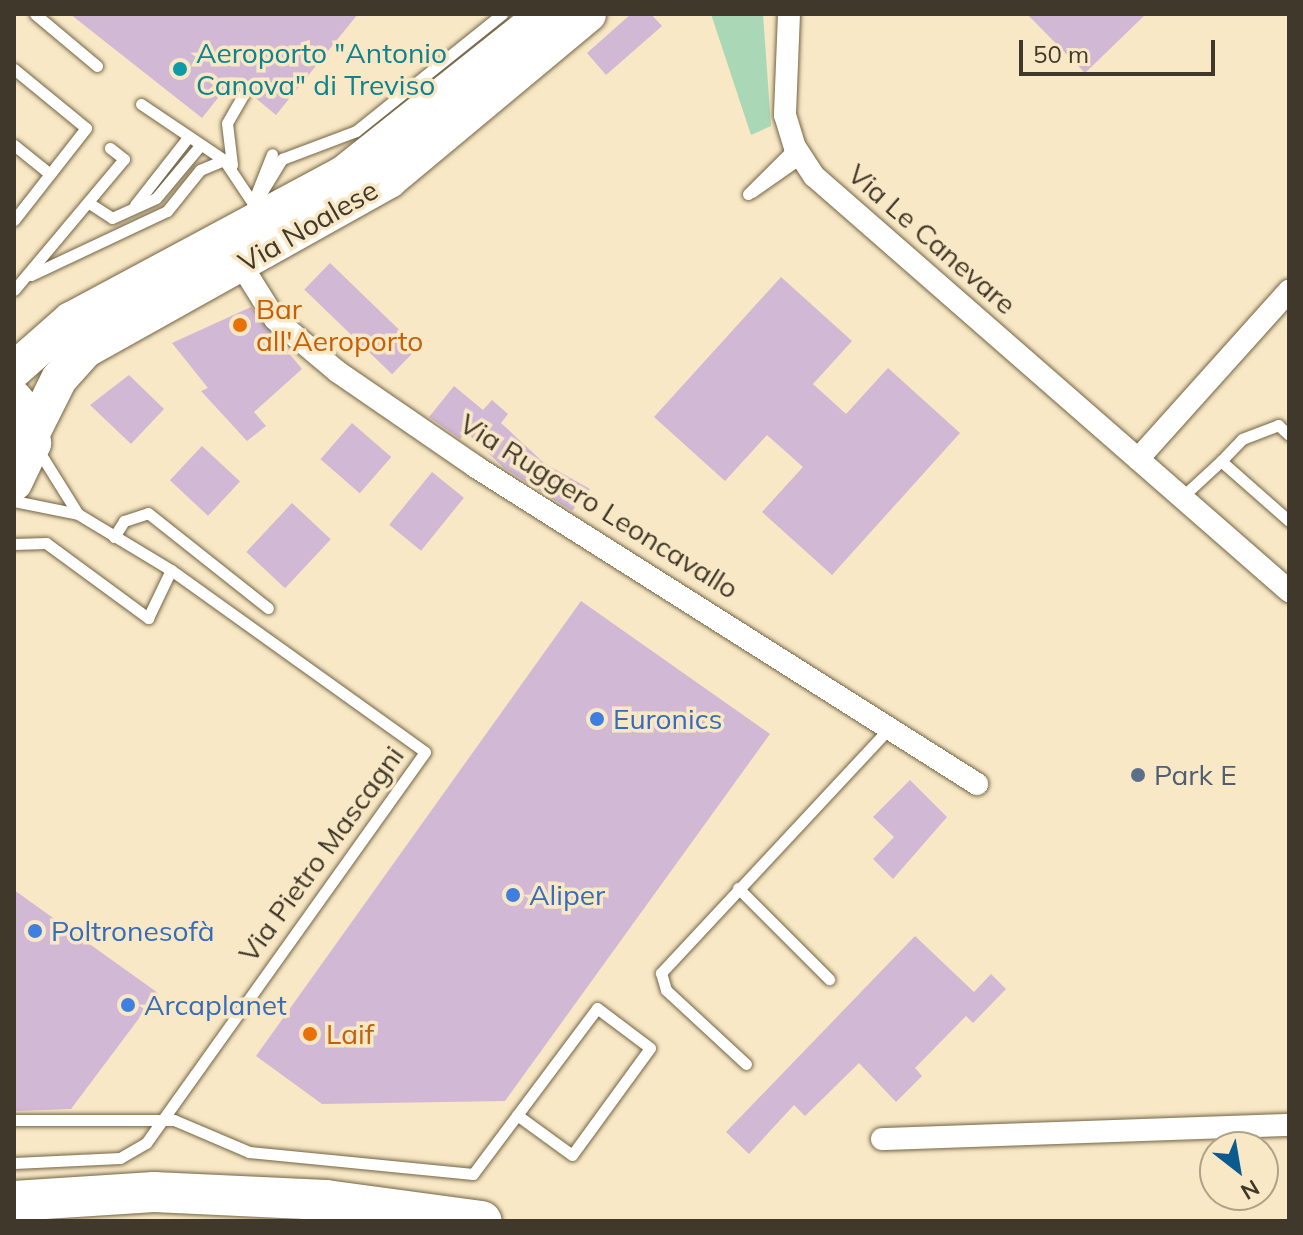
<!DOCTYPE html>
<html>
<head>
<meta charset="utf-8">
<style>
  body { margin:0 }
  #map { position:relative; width:1303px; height:1235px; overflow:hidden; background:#f8e8c5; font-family:Mulish,sans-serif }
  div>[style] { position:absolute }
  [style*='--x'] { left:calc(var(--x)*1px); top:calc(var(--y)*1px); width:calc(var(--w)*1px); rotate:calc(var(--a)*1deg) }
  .green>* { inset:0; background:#aad8b7 }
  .building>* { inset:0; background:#d1b8d5; transform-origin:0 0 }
  .roads { filter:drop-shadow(0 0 2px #736445) drop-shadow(0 0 2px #736445) }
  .lane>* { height:11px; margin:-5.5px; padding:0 5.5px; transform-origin:5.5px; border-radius:5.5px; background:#fff }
  .street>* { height:22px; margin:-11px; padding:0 11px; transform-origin:11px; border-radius:11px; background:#fff }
  .primary>* { height:36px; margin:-18px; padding:0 18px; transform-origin:18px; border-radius:18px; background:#fff }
  .highway>* { height:40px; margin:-20px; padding:0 20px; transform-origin:20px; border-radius:20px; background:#fff }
  .dots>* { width:22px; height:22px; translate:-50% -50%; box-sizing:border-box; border:4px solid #f8e8c5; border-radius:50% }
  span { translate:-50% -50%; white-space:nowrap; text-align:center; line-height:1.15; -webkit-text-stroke:7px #f8e8c5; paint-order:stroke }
  .culture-label { font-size:28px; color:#0d838f }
  .left { translate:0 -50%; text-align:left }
  .street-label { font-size:28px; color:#40392b }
  .food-label { font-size:28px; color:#c56008 }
  .shop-label { font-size:28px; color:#366cbe }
  .service-label { font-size:28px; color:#4e5e75 }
  .frame { position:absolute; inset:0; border:16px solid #40392b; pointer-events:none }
  .north { position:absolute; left:1199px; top:1131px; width:80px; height:80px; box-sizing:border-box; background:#f8e8c5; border:2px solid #aea287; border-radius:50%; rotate:149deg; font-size:22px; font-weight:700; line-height:32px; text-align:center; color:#40392b }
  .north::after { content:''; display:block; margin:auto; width:28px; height:36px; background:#0c5b8e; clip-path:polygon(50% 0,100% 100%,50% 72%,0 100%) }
  .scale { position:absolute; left:1019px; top:40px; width:196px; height:36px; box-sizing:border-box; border:4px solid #40392b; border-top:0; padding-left:10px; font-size:24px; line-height:28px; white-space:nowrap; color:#40392b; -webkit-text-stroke:6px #f8e8c5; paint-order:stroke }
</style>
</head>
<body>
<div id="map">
  <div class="green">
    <div style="clip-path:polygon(711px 14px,763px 14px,771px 126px,751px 135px)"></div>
  </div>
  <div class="building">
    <div style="clip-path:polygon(70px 14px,358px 14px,276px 115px,253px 96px,251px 83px,233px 79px,202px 118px)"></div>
    <div style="clip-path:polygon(631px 14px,651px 14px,662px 26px,606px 75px,587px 53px)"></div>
    <div style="clip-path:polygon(1027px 14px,1146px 14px,1085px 73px)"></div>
    <div style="left:330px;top:263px;width:122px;height:37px;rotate:44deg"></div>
    <div style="clip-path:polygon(781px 277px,852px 341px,813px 384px,846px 414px,888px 368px,960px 433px,832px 575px,762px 512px,803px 467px,767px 435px,725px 481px,654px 417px)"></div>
    <div style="clip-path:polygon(251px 307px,302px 369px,254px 412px,266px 426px,247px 441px,201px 391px,208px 388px,172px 343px)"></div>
    <div style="clip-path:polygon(129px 375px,164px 409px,131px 444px,90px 405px)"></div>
    <div style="clip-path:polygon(454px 386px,483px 410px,492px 400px,508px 414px,501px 423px,544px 463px,590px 489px,572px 511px,504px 468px,466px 432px,460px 439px,429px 417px)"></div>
    <div style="left:352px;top:423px;width:52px;height:48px;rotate:41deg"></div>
    <div style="left:202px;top:446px;width:52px;height:47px;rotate:43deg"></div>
    <div style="left:432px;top:472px;width:41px;height:68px;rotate:39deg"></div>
    <div style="left:292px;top:503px;width:53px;height:67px;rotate:43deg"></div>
    <div style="clip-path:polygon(581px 601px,770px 734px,505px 1101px,322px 1104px,256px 1056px)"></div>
    <div style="clip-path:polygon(910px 780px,947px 817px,893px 879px,873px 859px,894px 837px,873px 817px)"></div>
    <div style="clip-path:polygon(14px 890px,158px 993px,71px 1109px,14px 1111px)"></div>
    <div style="clip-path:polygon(915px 936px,974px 992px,991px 974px,1006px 989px,973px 1023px,966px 1016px,915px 1068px,922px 1076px,896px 1102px,859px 1063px,805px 1116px,794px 1105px,749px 1154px,726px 1132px)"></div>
  </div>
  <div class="roads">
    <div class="lane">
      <div style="--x:35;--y:14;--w:81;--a:40"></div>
      <div style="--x:14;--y:69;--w:93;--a:39.3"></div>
      <div style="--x:86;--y:128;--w:117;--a:128"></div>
      <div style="--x:141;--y:104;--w:100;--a:34"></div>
      <div style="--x:224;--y:160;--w:58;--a:56.3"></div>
      <div style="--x:14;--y:145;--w:46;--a:38.9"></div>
      <div style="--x:232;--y:165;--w:42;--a:-96.8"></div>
      <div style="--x:227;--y:123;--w:38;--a:-60"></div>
      <div style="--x:752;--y:192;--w:61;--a:-35"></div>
      <div style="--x:748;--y:194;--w:66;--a:-45"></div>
      <div style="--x:255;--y:197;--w:46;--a:-68.4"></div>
      <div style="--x:89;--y:203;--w:27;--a:33"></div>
      <div style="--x:112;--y:218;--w:48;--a:-24.4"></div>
      <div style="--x:156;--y:198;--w:65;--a:-50"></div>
      <div style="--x:135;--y:205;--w:83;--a:-51.9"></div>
      <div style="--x:254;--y:205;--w:54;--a:-58.7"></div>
      <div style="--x:282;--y:159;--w:79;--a:-20.7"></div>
      <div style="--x:356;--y:131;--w:187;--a:-38.7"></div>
      <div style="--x:31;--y:275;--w:150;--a:-25.2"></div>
      <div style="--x:167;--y:211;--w:53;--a:-51.2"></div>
      <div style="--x:200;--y:170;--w:26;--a:-23"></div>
      <div style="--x:14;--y:290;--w:171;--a:-50"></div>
      <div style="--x:124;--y:159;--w:18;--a:-142"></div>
      <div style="--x:38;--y:450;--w:75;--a:58"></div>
      <div style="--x:1221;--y:461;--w:30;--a:-46"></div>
      <div style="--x:1242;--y:439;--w:39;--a:-21"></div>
      <div style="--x:1278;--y:425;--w:15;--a:42"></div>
      <div style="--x:1182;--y:497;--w:53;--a:-42.7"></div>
      <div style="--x:1221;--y:461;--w:91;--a:41.4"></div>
      <div style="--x:14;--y:501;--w:65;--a:11.5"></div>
      <div style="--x:78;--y:514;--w:109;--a:31.1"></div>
      <div style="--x:171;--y:570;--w:312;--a:35.6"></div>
      <div style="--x:425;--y:752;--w:480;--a:125.5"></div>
      <div style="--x:146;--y:1143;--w:30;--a:150"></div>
      <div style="--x:120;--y:1158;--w:106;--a:177.3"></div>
      <div style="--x:114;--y:537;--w:19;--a:-58"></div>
      <div style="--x:124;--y:521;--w:25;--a:-18"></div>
      <div style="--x:148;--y:513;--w:153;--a:38.4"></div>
      <div style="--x:14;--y:544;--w:32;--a:-2"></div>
      <div style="--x:46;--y:543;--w:127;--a:36.3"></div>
      <div style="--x:148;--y:618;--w:53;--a:-64.4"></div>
      <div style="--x:738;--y:888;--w:129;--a:45"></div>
      <div style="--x:746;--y:1064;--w:109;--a:-137.2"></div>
      <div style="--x:666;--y:990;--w:18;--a:-106"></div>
      <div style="--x:661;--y:973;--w:338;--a:-47"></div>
      <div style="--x:14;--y:1120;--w:160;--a:0"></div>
      <div style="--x:174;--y:1120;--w:82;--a:23.1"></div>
      <div style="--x:249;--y:1152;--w:225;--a:5.6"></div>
      <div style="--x:473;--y:1174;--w:207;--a:-53.2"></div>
      <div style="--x:597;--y:1008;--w:66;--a:37"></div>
      <div style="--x:650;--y:1048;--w:132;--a:126.1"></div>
      <div style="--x:572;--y:1155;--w:68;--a:-144"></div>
    </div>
    <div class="street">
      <div style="--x:789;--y:14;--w:101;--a:92.3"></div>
      <div style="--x:785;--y:115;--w:34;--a:73"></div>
      <div style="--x:795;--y:147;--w:35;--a:57"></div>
      <div style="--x:814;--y:176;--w:631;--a:41.14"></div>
      <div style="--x:235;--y:255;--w:75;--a:58"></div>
      <div style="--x:275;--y:319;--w:82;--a:40.1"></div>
      <div style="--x:338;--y:372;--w:168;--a:34.5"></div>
      <div style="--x:476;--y:467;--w:593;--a:32.32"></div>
      <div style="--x:1138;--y:459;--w:226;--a:-48.1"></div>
      <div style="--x:882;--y:1139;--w:407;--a:-2"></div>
    </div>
    <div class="primary">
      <div style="--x:14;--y:370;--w:76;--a:-41.3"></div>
      <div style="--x:71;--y:320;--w:311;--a:-28.2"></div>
      <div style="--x:345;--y:173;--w:256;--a:-38.5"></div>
      <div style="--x:14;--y:398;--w:21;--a:51"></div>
      <div style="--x:27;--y:414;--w:30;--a:78"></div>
      <div style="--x:33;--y:443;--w:44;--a:115.4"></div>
      <div style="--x:33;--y:431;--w:58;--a:-63.4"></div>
      <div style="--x:59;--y:379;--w:39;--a:-48"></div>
      <div style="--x:85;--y:350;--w:348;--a:-29.2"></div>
      <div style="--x:389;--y:180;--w:259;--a:-39.8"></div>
    </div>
    <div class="highway">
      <div style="--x:14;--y:1201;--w:140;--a:-3.7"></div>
      <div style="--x:154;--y:1192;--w:172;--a:2.7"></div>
      <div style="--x:326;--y:1200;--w:157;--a:7.7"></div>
    </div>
  </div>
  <div class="dots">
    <div style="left:180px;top:69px;background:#0f9aa8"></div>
    <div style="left:240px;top:325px;background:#e8710a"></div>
    <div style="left:597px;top:719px;background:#3f7fe0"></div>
    <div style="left:1138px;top:775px;background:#5c6f8a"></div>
    <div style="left:513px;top:895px;background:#3f7fe0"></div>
    <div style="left:35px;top:931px;background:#3f7fe0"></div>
    <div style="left:128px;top:1005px;background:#3f7fe0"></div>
    <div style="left:310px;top:1034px;background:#e8710a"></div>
  </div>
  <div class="culture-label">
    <span class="left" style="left:196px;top:69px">Aeroporto "Antonio<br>Canova" di Treviso</span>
  </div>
  <div class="street-label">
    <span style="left:308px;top:226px;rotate:-30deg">Via Noalese</span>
    <span style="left:932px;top:239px;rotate:41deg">Via Le Canevare</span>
    <span style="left:599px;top:506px;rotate:32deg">Via Ruggero Leoncavallo</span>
    <span style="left:321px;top:854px;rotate:-54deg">Via Pietro Mascagni</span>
  </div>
  <div class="food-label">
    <span class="left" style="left:256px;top:325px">Bar<br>all'Aeroporto</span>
    <span class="left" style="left:326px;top:1034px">Laif</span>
  </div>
  <div class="shop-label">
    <span class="left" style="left:613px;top:719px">Euronics</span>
    <span class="left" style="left:529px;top:895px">Aliper</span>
    <span class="left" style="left:51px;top:931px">Poltronesofà</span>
    <span class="left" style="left:144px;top:1005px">Arcaplanet</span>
  </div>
  <div class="service-label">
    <span class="left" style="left:1154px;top:775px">Park E</span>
  </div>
  <div class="frame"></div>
  <div class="north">N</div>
  <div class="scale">50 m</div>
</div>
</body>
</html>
